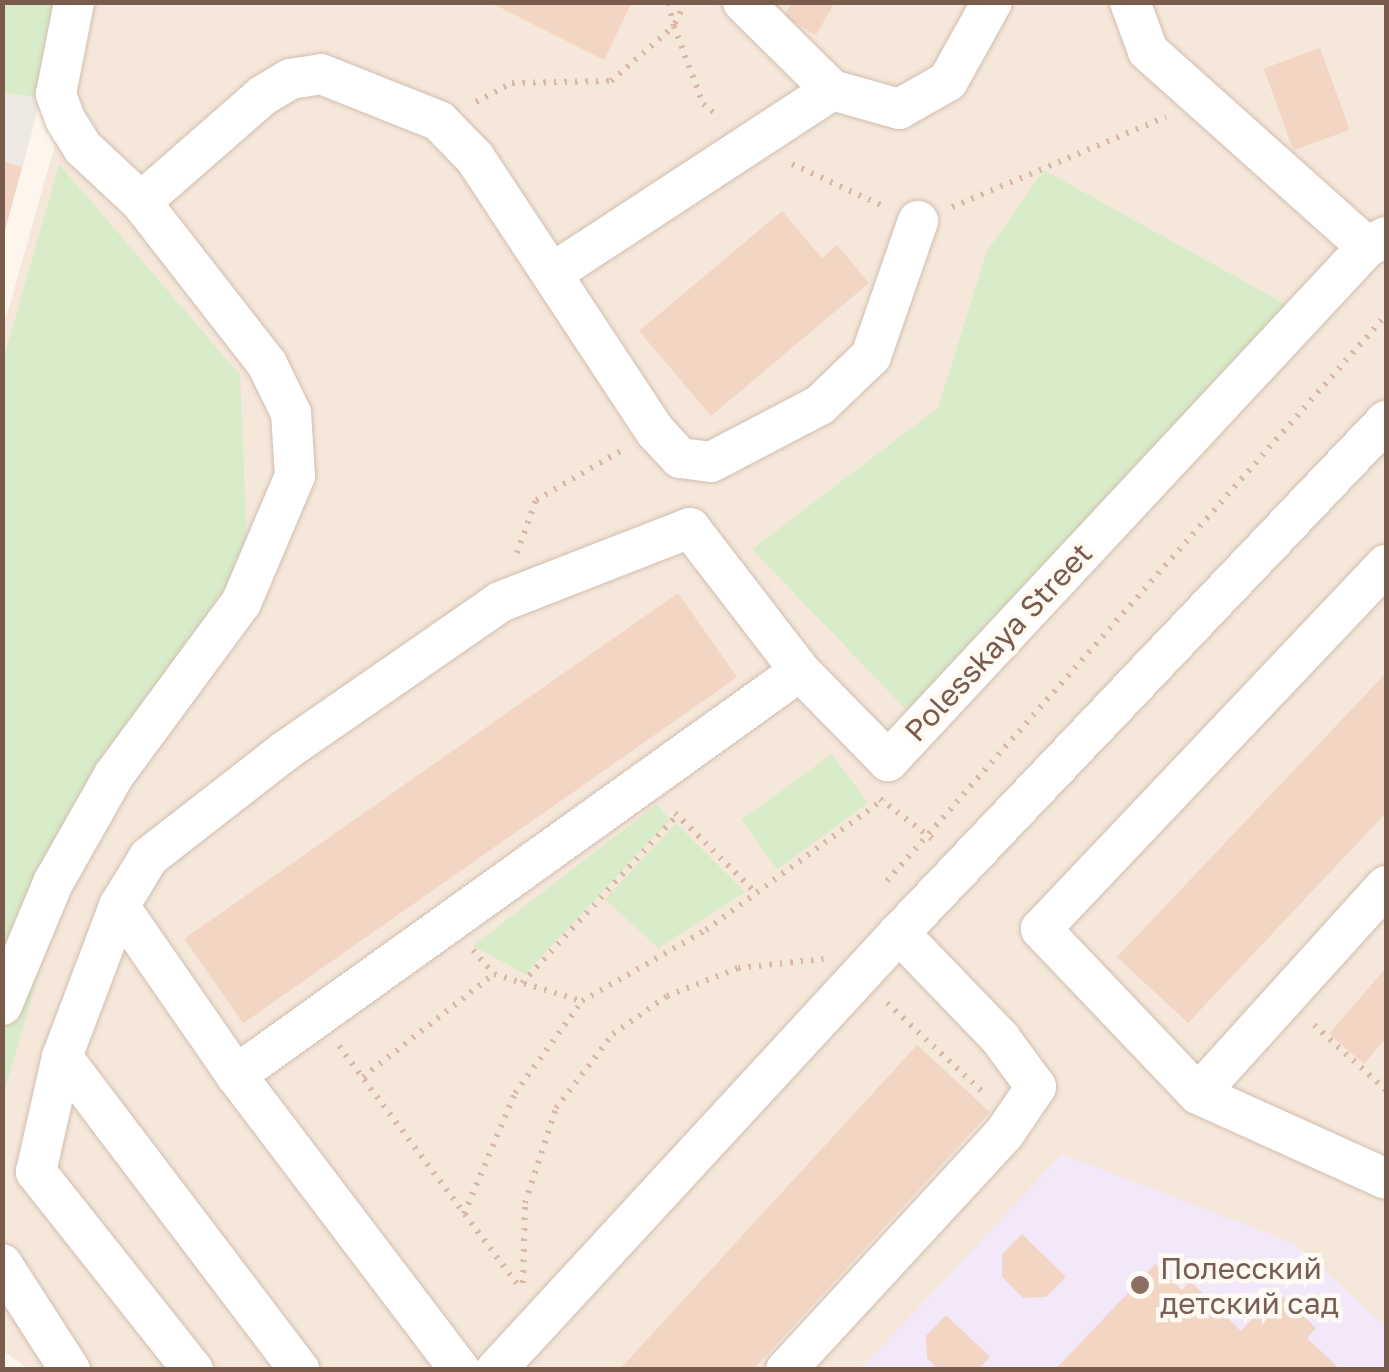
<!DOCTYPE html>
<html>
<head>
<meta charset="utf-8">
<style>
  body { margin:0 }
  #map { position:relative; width:1389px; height:1372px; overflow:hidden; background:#fdf6ec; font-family:"Golos Text",sans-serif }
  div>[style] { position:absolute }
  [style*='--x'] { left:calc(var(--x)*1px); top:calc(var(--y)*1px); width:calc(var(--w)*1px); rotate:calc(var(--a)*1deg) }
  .residential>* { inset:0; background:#f5e8da }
  .industrial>* { inset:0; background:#efe9e4 }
  .education>* { inset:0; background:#f3e8fa }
  .green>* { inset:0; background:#d8ecc9; transform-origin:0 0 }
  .building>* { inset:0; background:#f3d5c3; transform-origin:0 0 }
  .path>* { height:6px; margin-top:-3px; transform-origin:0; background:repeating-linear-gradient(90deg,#d9b8a5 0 2.5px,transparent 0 10.5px) }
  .roads { filter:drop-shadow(0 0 2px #d1beb0) drop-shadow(0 0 2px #d1beb0) }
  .minor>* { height:40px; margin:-20px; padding:0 20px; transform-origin:20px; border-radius:20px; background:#fff }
  .dots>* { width:28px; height:28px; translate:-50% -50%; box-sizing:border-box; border:5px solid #fffaf3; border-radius:50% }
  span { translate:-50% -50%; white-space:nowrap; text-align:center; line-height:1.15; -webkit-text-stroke:9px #fffaf3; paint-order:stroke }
  .street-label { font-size:30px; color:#7a5c4d }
  .education-label { font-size:30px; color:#785e54 }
  .left { translate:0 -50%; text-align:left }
  .frame { position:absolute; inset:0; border:5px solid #7a5c4d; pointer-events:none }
</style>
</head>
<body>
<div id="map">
  <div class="residential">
    <div style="clip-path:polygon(95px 3px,1386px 3px,1386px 1369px,31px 1370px,3px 1351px,3px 329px)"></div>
  </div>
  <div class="industrial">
    <div style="clip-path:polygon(3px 93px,41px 98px,3px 239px)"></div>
  </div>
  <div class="education">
    <div style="clip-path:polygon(1062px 1154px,1295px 1244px,1386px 1327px,1386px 1369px,860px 1370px)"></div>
  </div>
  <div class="green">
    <div style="clip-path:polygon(3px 3px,62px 3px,41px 98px,3px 93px)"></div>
    <div style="clip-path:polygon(59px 164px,240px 375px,248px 566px,86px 812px,3px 1096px,3px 361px)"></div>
    <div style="clip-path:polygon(1044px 170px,1303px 314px,913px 717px,752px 549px,938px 408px,987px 251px)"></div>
    <div style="left:832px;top:754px;width:61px;height:112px;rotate:54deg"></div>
    <div style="clip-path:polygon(657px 804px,670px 820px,525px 974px,473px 946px)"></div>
    <div style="clip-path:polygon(676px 823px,745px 892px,658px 948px,605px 899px)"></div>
  </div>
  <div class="building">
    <div style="clip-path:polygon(489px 2px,632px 2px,604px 60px)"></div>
    <div style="clip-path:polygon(792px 2px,835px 2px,816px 35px,784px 16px)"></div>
    <div style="left:1320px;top:48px;width:87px;height:60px;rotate:70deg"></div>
    <div style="clip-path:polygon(2px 161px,22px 167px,4px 233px,2px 233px)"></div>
    <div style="clip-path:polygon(782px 211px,822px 258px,837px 245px,869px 283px,711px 416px,639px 331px)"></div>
    <div style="left:678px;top:593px;width:103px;height:603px;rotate:55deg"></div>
    <div style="clip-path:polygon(1386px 673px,1386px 813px,1188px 1023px,1117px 957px)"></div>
    <div style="clip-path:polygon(1384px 970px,1386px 1038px,1364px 1064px,1329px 1034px)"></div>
    <div style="clip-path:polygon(917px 1045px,990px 1112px,753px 1370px,619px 1370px)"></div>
    <div style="clip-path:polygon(1022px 1234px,1066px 1277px,1046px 1297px,1023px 1298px,1002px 1277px,1002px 1254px)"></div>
    <div style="clip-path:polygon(1155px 1264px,1182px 1290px,1190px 1281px,1241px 1331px,1278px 1292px,1316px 1328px,1307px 1338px,1341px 1370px,1055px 1370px)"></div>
    <div style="clip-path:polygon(946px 1315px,990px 1357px,978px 1370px,938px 1370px,927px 1358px,926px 1336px)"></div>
  </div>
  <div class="path">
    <div style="--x:685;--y:2;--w:26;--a:115"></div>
    <div style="--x:674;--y:26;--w:83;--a:69.6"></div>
    <div style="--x:703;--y:104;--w:21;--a:39"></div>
    <div style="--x:476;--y:102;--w:41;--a:-27.8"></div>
    <div style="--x:512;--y:83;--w:99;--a:-1.2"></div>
    <div style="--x:611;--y:81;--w:84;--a:-41.1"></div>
    <div style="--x:674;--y:26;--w:25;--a:-104"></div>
    <div style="--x:792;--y:164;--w:102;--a:24.8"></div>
    <div style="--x:952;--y:207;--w:232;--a:-22.8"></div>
    <div style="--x:517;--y:553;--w:56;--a:-70.3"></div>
    <div style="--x:536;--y:500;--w:102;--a:-30.1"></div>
    <div style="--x:880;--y:799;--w:68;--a:37.2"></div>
    <div style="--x:675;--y:813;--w:114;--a:44.6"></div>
    <div style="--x:887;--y:881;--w:755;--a:-48.6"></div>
    <div style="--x:473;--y:950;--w:32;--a:49"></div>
    <div style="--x:494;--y:974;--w:92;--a:17.1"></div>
    <div style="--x:522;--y:983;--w:229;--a:-47.3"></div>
    <div style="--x:887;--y:1003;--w:132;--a:42.9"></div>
    <div style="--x:1314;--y:1025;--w:97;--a:42.1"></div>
    <div style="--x:339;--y:1046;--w:302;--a:53.2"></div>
    <div style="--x:363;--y:1077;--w:167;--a:-38.2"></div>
    <div style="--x:464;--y:1214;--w:131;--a:-67.1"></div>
    <div style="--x:515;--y:1093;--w:114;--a:-53.9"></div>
    <div style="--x:582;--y:1001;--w:143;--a:-29.8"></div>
    <div style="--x:706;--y:930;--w:221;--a:-36.4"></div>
    <div style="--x:523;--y:1283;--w:80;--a:-88.6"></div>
    <div style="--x:525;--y:1203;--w:100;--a:-71.9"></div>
    <div style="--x:556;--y:1108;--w:93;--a:-52.4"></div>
    <div style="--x:613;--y:1034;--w:66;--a:-35.1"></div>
    <div style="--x:667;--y:996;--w:76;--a:-21.5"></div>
    <div style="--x:738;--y:968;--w:86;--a:-6"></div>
  </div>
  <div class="roads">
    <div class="minor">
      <div style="--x:743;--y:2;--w:125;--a:44.7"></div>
      <div style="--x:832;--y:90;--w:70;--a:15.8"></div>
      <div style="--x:899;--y:109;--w:56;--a:-29.7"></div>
      <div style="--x:948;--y:81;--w:90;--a:-60.9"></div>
      <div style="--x:1130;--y:2;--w:52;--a:69.8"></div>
      <div style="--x:1148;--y:51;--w:294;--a:41.8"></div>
      <div style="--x:141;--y:202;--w:161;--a:-41.2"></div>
      <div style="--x:262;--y:96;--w:33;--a:-31"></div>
      <div style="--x:290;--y:79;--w:31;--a:-9"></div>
      <div style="--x:321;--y:74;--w:127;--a:21.7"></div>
      <div style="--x:439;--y:121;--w:52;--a:45.8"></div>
      <div style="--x:475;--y:158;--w:327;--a:56.6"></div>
      <div style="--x:655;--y:431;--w:37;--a:47"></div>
      <div style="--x:680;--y:458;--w:31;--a:7"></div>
      <div style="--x:711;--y:462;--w:123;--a:-27.6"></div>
      <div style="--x:820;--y:405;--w:71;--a:-43.9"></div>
      <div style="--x:871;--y:356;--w:143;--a:-70.8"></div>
      <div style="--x:554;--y:272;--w:332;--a:-33.2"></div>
      <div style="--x:1386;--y:886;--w:280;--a:132.1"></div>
      <div style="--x:1198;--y:1094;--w:206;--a:24.3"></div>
      <div style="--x:119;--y:906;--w:206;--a:55.3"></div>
      <div style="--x:236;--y:1075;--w:370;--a:52.8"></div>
      <div style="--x:2;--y:1005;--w:132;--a:-67.3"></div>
      <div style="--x:53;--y:883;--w:124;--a:-60.5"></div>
      <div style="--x:114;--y:775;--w:214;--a:-53.6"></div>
      <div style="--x:241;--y:603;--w:138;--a:-67"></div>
      <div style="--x:295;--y:476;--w:63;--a:-93.6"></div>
      <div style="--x:291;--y:413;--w:55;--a:-116.1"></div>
      <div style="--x:267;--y:364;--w:205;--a:-127.9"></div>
      <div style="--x:141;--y:202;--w:79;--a:-137"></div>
      <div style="--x:83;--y:148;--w:34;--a:-122"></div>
      <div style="--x:65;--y:119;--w:27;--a:-110"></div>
      <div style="--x:56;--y:94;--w:94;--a:-78.9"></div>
      <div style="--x:62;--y:1057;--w:393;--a:52.8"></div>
      <div style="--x:236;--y:1075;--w:694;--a:-35.61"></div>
      <div style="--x:800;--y:671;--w:126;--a:45.6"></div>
      <div style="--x:888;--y:761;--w:703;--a:-47.02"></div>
      <div style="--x:1367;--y:247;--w:21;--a:-28"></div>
      <div style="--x:1198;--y:1094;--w:228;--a:-133.6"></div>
      <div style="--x:1041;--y:929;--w:502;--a:-46.54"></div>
      <div style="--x:2;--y:1264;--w:126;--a:57.3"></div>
      <div style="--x:193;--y:1370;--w:253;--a:-128.4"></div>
      <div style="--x:36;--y:1172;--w:118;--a:-77.3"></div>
      <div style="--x:62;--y:1057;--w:161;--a:-69.3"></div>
      <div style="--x:119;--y:906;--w:57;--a:-58.5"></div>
      <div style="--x:149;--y:857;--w:172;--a:-37.9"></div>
      <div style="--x:285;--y:751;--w:262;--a:-34.7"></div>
      <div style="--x:500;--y:602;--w:204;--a:-21.3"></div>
      <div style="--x:690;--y:528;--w:180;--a:52.4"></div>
      <div style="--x:496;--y:1370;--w:594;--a:-47.32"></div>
      <div style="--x:899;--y:933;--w:707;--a:-46.43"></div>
      <div style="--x:786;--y:1370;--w:321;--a:-47.3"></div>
      <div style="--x:1004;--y:1134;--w:57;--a:-55.8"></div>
      <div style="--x:1036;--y:1087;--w:61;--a:-126.3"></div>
      <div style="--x:1000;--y:1038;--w:146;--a:-133.9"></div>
    </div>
  </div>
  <div class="dots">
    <div style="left:1140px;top:1285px;background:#8d6e63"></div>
  </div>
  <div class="street-label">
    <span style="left:998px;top:642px;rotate:-47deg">Polesskaya Street</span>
  </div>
  <div class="education-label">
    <span class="left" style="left:1160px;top:1285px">Полесский<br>детский сад</span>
  </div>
  <div class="frame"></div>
</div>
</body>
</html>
